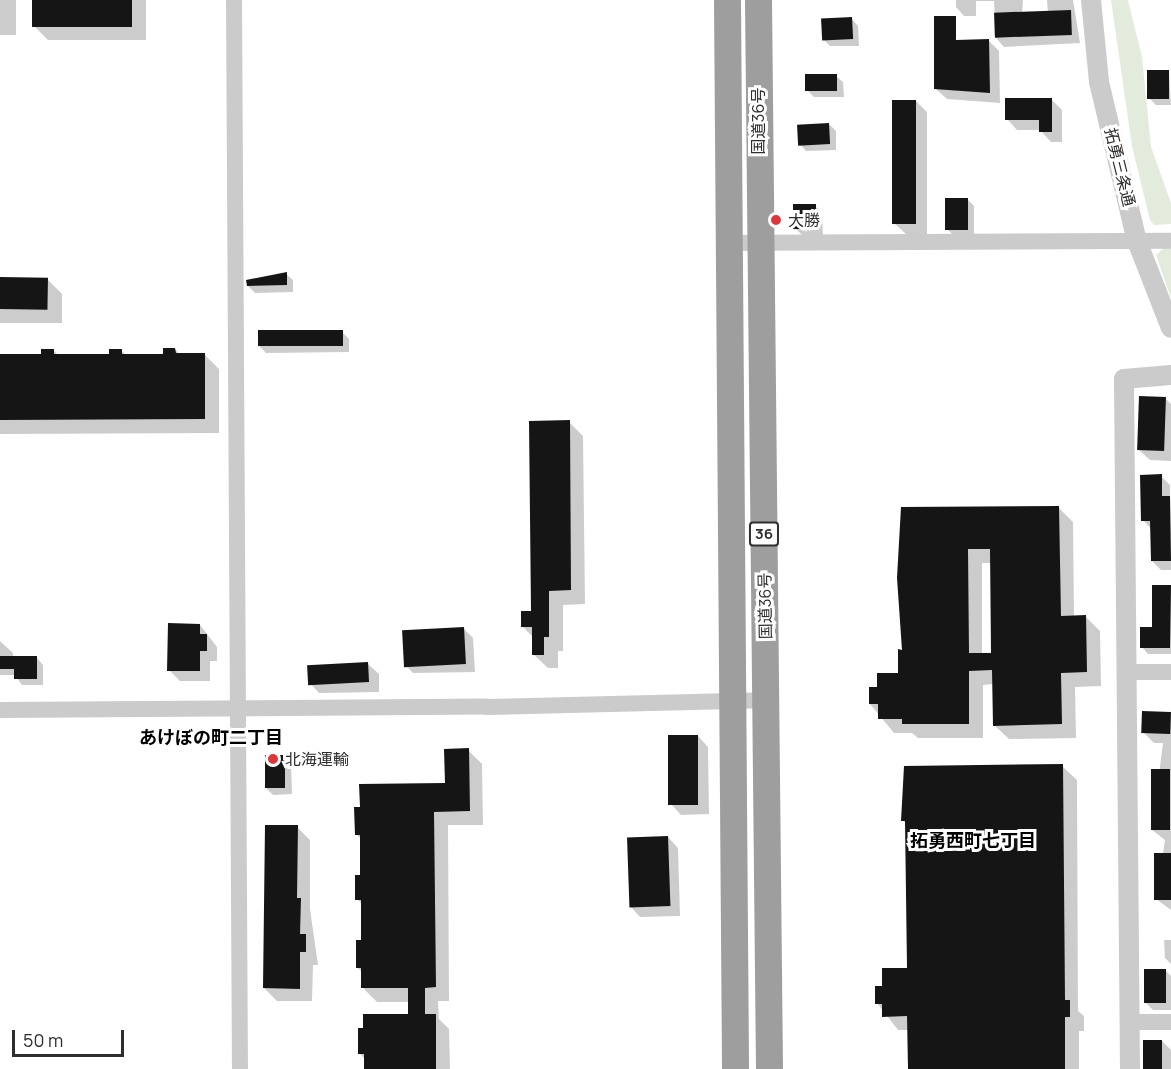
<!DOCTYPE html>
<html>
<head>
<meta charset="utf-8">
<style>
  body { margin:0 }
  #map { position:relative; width:1171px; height:1069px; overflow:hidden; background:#fff; font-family:Manrope,"Noto Sans JP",sans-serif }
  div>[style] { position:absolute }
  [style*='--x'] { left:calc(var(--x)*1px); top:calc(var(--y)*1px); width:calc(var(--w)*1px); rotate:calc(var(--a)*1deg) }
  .green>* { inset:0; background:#e3ebdc }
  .shadow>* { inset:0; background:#0003; transform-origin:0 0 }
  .building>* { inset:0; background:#151515; transform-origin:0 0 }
  .minor>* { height:16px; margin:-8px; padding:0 8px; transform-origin:8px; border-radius:8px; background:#cbcbcb }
  .tertiary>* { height:20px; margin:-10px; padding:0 10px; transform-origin:10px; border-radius:10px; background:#cbcbcb }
  .trunk>* { height:27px; margin:-13.5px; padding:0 13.5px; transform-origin:13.5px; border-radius:13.5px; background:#9e9e9e }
  .dots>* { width:16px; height:16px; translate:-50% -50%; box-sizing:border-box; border:3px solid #fff; border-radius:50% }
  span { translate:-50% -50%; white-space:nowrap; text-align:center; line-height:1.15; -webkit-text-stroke:6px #fff; paint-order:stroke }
  .shield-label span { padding:2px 4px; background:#fff; border:2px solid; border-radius:4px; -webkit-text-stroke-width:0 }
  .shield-label { font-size:15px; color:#2e2e2e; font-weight:700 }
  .street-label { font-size:16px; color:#2e2e2e }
  .poi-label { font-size:16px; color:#2e2e2e }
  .left { translate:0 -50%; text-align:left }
  .neighbourhood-label { font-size:18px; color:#000; font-weight:700 }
  .scale { position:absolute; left:12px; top:1030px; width:112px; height:27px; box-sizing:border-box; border:3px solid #2e2e2e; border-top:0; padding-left:8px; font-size:18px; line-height:21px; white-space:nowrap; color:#2e2e2e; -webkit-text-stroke:4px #fff; paint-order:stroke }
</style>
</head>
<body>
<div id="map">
  <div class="green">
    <div style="clip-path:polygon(1111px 0,1128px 0,1142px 57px,1151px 147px,1171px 203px,1171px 224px,1154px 225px,1150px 220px,1132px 146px)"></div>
    <div style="clip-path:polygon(1164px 248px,1171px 248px,1171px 298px,1156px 255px)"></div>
  </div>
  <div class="shadow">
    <div style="left:0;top:0;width:16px;height:35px"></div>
    <div style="clip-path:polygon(34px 0,146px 0,146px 40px,48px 40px,34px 26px)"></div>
    <div style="clip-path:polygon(956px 0,1023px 0,1022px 14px,1048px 14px,1047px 0,1073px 0,1080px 43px,1004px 47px,996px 38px,994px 1px,976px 1px,976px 16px,964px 16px,956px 7px)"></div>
    <div style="clip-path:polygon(852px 19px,858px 26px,859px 46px,830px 46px,823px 39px)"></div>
    <div style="clip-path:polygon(988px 40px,999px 51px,1000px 103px,947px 99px,936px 89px)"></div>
    <div style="clip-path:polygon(1169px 72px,1171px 105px,1156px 105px,1149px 98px)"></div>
    <div style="clip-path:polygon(836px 76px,843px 82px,844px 97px,814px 97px,807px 90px)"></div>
    <div style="clip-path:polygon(1051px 99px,1062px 110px,1062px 142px,1051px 142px,1040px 130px,1017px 130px,1007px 119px)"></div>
    <div style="clip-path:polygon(916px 101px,927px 112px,927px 234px,906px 234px,895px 224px)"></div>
    <div style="clip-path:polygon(829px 124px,836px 131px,836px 150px,806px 151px,800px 144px)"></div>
    <div style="clip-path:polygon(967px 199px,974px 206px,974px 236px,954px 236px,947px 229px)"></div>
    <div style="clip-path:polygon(815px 206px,822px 213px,823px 236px,803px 236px,796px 229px)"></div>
    <div style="clip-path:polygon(286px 274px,293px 280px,293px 292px,255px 293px,248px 286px)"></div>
    <div style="clip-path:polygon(0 279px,47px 279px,62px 294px,62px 323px,0 323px)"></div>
    <div style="clip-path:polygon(342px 332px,349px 339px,349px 352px,266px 353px,259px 346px)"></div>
    <div style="clip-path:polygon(175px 349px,180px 355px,205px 355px,219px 369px,219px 433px,0 434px,0 356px,43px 356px,53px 350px,58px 355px,110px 355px,121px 350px,126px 355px,165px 355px)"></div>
    <div style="clip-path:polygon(1165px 398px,1171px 404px,1171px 461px,1150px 460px,1139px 450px)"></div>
    <div style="clip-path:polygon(569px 422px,583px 436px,585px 604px,563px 605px,563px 651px,558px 651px,558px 668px,548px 668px,533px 654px,533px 637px,522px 626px,532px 613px)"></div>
    <div style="clip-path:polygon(1161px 476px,1170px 485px,1171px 570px,1161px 570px,1152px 561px,1152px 530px,1143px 520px)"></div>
    <div style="clip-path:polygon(evenodd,1058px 507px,1073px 522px,1074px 617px,1086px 617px,1100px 631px,1101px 686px,1075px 687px,1076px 738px,1009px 739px,994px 725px,993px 684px,983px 685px,983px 738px,918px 738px,912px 733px,894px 733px,870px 704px,879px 688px,899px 675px,904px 651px,899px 578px,1058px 507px,982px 563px,991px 563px,993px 654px,982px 654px,982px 563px)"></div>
    <div style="clip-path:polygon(1154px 586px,1171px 586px,1171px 654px,1148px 654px,1142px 647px,1153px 629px)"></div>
    <div style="clip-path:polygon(200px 625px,217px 647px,217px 661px,210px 661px,210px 681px,180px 681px,169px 670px)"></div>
    <div style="clip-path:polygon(464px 629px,473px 638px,475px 672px,413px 673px,404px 664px)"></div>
    <div style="clip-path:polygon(0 641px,13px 653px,13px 658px,37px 658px,43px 665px,43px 685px,22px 685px,15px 675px,0 675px)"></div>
    <div style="clip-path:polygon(368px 664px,379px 674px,379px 692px,319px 693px,309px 682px)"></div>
    <div style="clip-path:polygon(1171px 713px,1171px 910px,1156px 899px,1165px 840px,1152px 830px,1163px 743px,1154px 743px,1143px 732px)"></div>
    <div style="clip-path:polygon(698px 736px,708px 747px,709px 814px,681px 815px,671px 804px)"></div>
    <div style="clip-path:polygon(468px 750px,482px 764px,483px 825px,448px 825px,449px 1001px,438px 1001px,439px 1019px,449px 1029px,450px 1069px,365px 1069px,365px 1059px,359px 1053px,365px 1029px,410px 1015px,410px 1002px,377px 1002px,363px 988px,363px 973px,357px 967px,362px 941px,362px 904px,357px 899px,362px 876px,361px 839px,356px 834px,446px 785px)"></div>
    <div style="clip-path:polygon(284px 757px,291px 764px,292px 794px,273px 795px,266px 788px)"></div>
    <div style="clip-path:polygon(1062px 766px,1077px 780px,1078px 1011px,1084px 1016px,1084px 1031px,1079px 1031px,1079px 1069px,909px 1069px,909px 1030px,898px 1030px,877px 1003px,883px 987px,908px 969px,906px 824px,903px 820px)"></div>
    <div style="clip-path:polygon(297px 827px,310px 840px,310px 909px,318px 965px,313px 965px,312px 1001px,277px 1001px,264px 988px)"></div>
    <div style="clip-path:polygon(668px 837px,678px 848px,680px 916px,640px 917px,630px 906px)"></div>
    <div style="clip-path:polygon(1164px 940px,1171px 940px,1171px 964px,1165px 958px)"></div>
    <div style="clip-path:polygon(1166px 971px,1171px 976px,1171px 1010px,1153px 1010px,1146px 1003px)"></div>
    <div style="clip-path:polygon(1162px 1041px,1171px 1050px,1171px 1069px,1145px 1069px)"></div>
  </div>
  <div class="building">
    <div style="left:32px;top:0;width:100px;height:27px"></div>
    <div style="left:1071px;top:10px;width:25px;height:77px;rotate:88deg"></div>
    <div style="clip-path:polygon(934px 16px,956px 16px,956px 40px,989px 39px,990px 93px,934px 89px)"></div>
    <div style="left:852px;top:17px;width:22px;height:31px;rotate:87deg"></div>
    <div style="left:1169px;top:70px;width:29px;height:22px;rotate:90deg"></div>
    <div style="left:805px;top:74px;width:32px;height:17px"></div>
    <div style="clip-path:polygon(1005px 98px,1052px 98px,1052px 132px,1039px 132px,1039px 120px,1005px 120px)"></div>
    <div style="left:892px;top:100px;width:24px;height:124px"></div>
    <div style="left:829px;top:123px;width:21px;height:32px;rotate:87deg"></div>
    <div style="left:945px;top:198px;width:23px;height:32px"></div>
    <div style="left:816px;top:204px;width:25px;height:23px;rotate:90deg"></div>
    <div style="clip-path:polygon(287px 272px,287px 285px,247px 286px,246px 280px)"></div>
    <div style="left:0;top:277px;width:48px;height:32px;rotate:1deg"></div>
    <div style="left:343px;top:330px;width:16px;height:85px;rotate:90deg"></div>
    <div style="clip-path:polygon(163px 348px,175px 348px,176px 353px,205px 353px,205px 419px,0 420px,0 354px,41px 354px,41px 349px,54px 349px,54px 354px,109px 354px,109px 349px,122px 349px,122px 354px,163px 354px)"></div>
    <div style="left:1139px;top:396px;width:27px;height:54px;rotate:2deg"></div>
    <div style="clip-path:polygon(570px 420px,571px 590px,549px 591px,549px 637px,544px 637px,544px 655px,532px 655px,532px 627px,521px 627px,521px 611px,531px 611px,529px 421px)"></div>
    <div style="clip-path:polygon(1162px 474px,1162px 496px,1170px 496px,1171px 561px,1151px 561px,1150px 521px,1141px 521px,1140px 475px)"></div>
    <div style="clip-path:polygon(evenodd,1059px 506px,1061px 616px,1086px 615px,1087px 672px,1061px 673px,1062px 724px,993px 726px,992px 670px,969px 671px,969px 724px,902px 724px,902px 719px,878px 719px,878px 704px,869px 704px,869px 687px,877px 687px,877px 673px,898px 673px,898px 649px,902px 650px,897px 578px,901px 507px,1059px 506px,968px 549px,990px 549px,991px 653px,969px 653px,968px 549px)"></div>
    <div style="clip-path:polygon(1152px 585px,1171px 585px,1170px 648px,1140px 648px,1140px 627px,1152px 627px)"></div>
    <div style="clip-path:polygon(168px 623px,200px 624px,200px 634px,207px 634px,207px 651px,200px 651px,200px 671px,167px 671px)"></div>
    <div style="left:464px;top:627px;width:37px;height:62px;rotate:87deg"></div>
    <div style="clip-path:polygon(0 656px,37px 656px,37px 679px,14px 679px,14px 669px,0 669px)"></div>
    <div style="left:368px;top:662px;width:20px;height:61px;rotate:87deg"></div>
    <div style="left:1142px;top:711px;width:29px;height:22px;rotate:2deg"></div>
    <div style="left:668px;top:735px;width:30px;height:70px"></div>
    <div style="clip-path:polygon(469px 748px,470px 811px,434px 812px,436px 987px,425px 988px,425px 1014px,436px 1014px,436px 1069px,364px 1069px,364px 1054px,358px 1054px,358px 1028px,363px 1028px,363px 1014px,408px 1014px,408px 988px,361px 988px,361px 968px,356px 968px,356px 940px,361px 940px,361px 900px,355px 900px,355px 875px,360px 875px,360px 835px,355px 835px,354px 807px,360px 807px,359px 784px,445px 783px,444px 749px)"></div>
    <div style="left:285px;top:755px;width:33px;height:20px;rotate:90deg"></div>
    <div style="clip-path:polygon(1063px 764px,1065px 1000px,1070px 1000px,1070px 1017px,1065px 1017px,1065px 1069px,908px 1069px,907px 1016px,882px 1017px,882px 1004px,875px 1004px,875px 986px,882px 986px,882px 968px,907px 968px,905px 821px,901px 821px,904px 766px)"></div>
    <div style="left:1151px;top:769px;width:19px;height:61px"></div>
    <div style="clip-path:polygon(265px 825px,298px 825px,297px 898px,301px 898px,300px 934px,306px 934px,306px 952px,300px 952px,300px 989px,263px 988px)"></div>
    <div style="left:668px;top:836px;width:70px;height:41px;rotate:88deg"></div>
    <div style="left:1154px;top:853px;width:17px;height:47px"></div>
    <div style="left:1144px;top:969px;width:22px;height:34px"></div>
    <div style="left:1143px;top:1040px;width:19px;height:29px"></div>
  </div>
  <div class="minor">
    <div style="--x:234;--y:0;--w:1069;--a:89.68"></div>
    <div style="--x:726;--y:243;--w:445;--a:-0.3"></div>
    <div style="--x:1127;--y:672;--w:44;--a:0"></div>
    <div style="--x:0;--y:710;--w:487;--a:-0.4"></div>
    <div style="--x:487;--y:707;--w:280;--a:-1.4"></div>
    <div style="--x:1129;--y:1022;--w:42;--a:0"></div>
  </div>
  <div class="tertiary">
    <div style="--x:1091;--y:0;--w:82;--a:84.4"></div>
    <div style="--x:1099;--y:82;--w:163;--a:76.6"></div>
    <div style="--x:1137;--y:241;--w:93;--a:68.7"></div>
    <div style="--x:1130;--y:1069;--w:690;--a:-90.5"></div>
    <div style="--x:1124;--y:379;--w:47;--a:-4.9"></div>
  </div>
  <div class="trunk">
    <div style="--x:727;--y:0;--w:1069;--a:89.57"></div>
    <div style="--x:758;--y:0;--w:1069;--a:89.41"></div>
  </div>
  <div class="dots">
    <div style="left:776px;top:220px;background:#de373b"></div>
    <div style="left:273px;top:759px;background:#de373b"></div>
  </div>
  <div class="shield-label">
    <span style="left:764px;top:534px">36</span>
  </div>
  <div class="street-label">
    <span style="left:758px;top:121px;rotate:-90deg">国道36号</span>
    <span style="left:1120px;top:167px;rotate:76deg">拓勇三条通</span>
    <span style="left:765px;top:606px;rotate:-91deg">国道36号</span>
  </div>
  <div class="poi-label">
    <span class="left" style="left:788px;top:220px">大勝</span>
    <span class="left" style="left:285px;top:759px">北海運輸</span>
  </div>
  <div class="neighbourhood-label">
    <span style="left:211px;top:737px">あけぼの町二丁目</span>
    <span style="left:973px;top:840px">拓勇西町七丁目</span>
  </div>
  <div class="scale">50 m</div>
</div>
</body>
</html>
